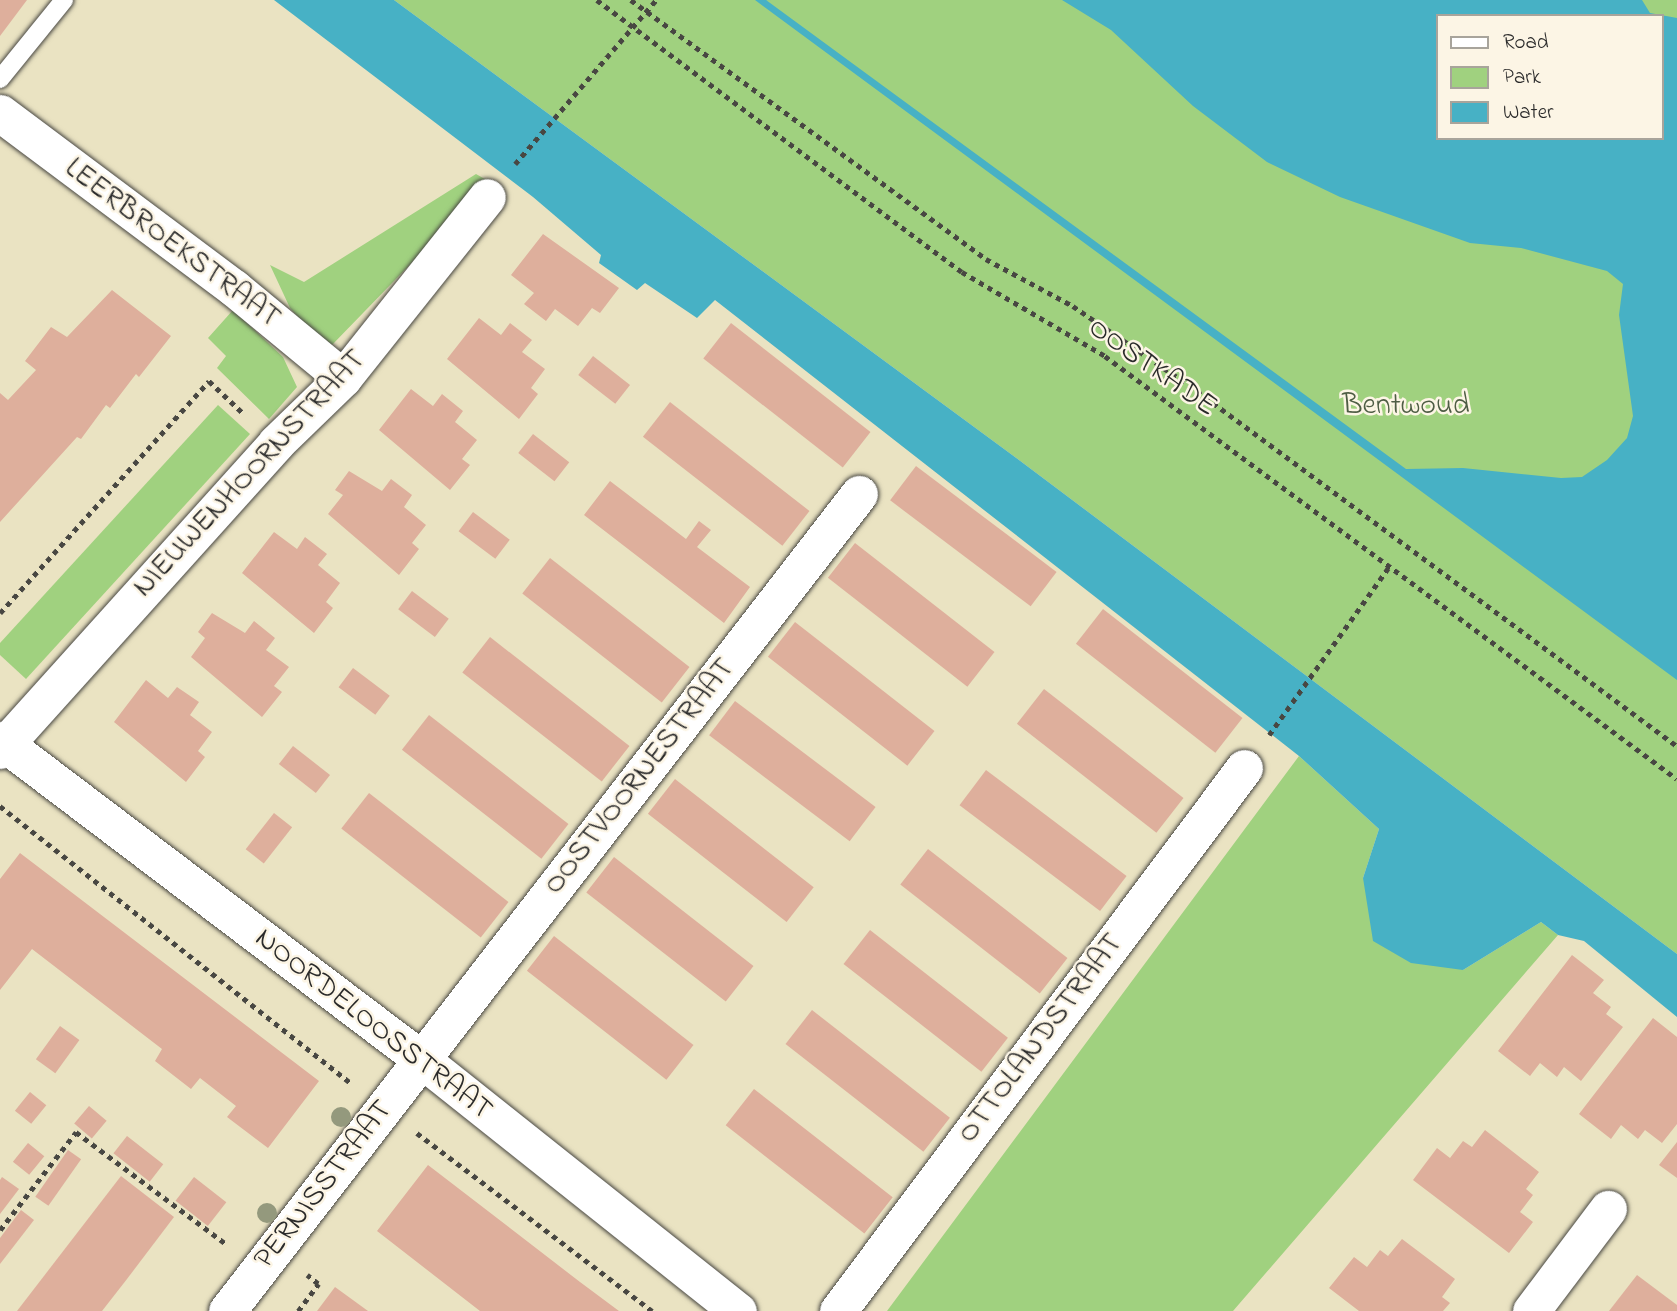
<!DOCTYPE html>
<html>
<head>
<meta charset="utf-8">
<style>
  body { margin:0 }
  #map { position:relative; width:1677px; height:1311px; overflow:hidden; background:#eae3c2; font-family:"Indie Flower",sans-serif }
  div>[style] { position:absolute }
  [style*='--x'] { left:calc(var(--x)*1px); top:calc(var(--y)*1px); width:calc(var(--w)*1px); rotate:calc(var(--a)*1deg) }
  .green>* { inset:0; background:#a0d17f }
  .water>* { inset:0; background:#47b1c5 }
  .building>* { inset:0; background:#deaf9c; transform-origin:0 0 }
  .path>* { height:4.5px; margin-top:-2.25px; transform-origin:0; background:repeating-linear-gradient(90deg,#484742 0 5px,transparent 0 10px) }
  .roads { filter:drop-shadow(0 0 2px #484742) drop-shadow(0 0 2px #484742) }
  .lane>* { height:18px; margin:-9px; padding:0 9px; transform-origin:9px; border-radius:9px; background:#fff }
  .street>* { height:37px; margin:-18.5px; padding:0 18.5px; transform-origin:18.5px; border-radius:18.5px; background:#fff }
  .trees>* { width:20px; height:20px; margin:-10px; border-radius:50%; background:#94997d }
  span { translate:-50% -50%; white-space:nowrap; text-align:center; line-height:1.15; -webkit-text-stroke:5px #fcf5e5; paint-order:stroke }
  .street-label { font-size:30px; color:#2b2b2b }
  .park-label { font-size:30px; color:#4e5d44 }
  .legend { position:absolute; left:1436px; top:14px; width:228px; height:126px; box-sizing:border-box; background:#fcf5e5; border:2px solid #a8a49b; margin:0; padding:9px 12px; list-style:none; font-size:21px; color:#2b2b2b }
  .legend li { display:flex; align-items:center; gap:14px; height:35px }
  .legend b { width:35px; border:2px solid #a8a49b }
</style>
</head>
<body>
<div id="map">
  <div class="green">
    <div style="clip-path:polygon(evenodd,394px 0,1677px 0,1677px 954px,1019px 460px,394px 0,1437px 16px,1661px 16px,1661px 138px,1437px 138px,1437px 16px)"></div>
    <div style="clip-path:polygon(476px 174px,490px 182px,332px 345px,321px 343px,290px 308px,270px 265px,304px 282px)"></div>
    <div style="clip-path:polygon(233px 310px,283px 357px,297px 387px,269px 419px,217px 368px,226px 356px,208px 338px)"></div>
    <div style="clip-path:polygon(218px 405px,250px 434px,26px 679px,0 655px,0 643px)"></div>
    <div style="clip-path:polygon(1299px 756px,1379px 829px,1363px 878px,1463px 970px,1541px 922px,1558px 935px,1233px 1311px,887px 1311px)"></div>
  </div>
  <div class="water">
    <div style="clip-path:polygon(274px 0,394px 0,1019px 460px,1677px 954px,1677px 1017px,1584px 941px,1558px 935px,1541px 922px,1463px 970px,1411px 963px,1373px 941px,1363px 878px,1379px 829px,1299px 756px,715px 300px,697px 318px,645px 283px,637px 290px,599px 263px,601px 255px,533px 197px)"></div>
    <div style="clip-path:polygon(evenodd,755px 0,766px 0,1406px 469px,1463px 468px,1561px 478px,1582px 477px,1607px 460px,1627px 438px,1633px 416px,1619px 315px,1623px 284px,1607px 271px,1521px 248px,1470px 243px,1340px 197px,1267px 162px,1193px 106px,1111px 30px,1062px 0,1642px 0,1650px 13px,1677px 18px,1677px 680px,755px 0,1437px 16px,1661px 16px,1661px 138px,1437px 138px,1437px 16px)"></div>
  </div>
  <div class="building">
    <div style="clip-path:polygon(0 0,27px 0,0 36px)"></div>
    <div style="clip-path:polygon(543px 234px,619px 288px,600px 313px,592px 308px,578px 326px,555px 309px,546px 321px,524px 304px,534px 293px,511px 275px)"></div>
    <div style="clip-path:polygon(112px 290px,171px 336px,139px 377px,136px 374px,110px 408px,106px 405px,81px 439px,77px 437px,0 522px,0 393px,8px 400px,36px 370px,25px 361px,51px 327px,67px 337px)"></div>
    <div style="clip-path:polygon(479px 318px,501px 335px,510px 323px,532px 340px,522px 352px,545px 369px,531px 388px,538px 394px,519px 419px,447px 359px)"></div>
    <div style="left:731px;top:323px;width:177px;height:45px;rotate:38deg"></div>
    <div style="left:593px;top:356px;width:47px;height:24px;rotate:38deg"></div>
    <div style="clip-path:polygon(411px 389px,433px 406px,442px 394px,463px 411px,455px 422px,477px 440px,462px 459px,470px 465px,450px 490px,379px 430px)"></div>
    <div style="left:670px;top:402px;width:177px;height:44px;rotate:38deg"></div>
    <div style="left:533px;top:434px;width:46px;height:24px;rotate:38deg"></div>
    <div style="left:916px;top:466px;width:176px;height:43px;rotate:37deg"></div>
    <div style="clip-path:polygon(349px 471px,382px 491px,391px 479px,412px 495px,404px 507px,426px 525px,412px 543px,419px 549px,399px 575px,328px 514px,343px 495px,335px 490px)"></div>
    <div style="clip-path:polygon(610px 481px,686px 539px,699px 521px,711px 530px,697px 547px,750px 587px,724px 623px,584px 515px)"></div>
    <div style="left:473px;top:512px;width:46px;height:24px;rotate:37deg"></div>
    <div style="clip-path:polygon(274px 532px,297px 549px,305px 537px,327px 554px,318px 565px,340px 583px,326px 602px,333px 608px,314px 633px,242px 573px)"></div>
    <div style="left:855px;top:543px;width:177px;height:44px;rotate:38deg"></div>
    <div style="left:550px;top:558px;width:177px;height:45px;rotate:38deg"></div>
    <div style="left:412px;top:591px;width:46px;height:23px;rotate:37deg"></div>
    <div style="left:1103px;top:609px;width:177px;height:44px;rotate:38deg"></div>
    <div style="clip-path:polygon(212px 613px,245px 633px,254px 621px,275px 638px,266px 650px,289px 667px,274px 686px,282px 692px,262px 717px,191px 657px,205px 638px,198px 632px)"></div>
    <div style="left:795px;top:622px;width:177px;height:44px;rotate:38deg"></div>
    <div style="left:490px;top:637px;width:177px;height:45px;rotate:38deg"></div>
    <div style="left:353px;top:668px;width:46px;height:24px;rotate:37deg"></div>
    <div style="clip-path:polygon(146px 680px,168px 698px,177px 687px,199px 702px,190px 715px,212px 732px,198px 751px,205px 757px,186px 782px,114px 722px)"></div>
    <div style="left:1044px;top:689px;width:177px;height:44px;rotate:38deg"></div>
    <div style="left:735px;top:701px;width:176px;height:43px;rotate:37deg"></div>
    <div style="left:429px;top:715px;width:177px;height:44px;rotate:38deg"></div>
    <div style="left:293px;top:746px;width:47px;height:23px;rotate:38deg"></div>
    <div style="left:986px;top:770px;width:176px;height:44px;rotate:37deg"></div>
    <div style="left:675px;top:779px;width:176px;height:44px;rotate:38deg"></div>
    <div style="left:369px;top:793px;width:177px;height:45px;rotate:38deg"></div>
    <div style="left:274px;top:813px;width:23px;height:46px;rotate:38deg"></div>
    <div style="left:928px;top:849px;width:177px;height:45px;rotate:38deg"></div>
    <div style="clip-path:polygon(20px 853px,319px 1081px,268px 1148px,227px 1117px,236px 1106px,200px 1078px,191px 1089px,155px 1061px,162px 1049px,32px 949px,0 990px,0 879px)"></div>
    <div style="left:614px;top:857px;width:177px;height:45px;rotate:38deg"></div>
    <div style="left:870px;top:930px;width:175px;height:43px;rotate:38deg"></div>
    <div style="left:554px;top:936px;width:177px;height:44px;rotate:38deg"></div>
    <div style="clip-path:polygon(1572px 955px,1604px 980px,1593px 993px,1611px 1007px,1606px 1014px,1623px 1027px,1581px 1081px,1564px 1067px,1557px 1077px,1540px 1063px,1530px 1076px,1498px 1051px)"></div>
    <div style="left:812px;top:1010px;width:175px;height:43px;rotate:38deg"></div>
    <div style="clip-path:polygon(1653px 1018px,1677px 1037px,1677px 1124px,1662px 1143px,1645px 1130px,1638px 1139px,1621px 1125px,1611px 1139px,1579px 1114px)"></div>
    <div style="left:60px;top:1026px;width:24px;height:41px;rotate:36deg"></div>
    <div style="left:754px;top:1089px;width:176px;height:46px;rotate:38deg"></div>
    <div style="left:30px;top:1092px;width:21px;height:24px;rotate:39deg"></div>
    <div style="left:89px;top:1106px;width:23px;height:23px;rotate:40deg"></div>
    <div style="clip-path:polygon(1485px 1130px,1539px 1172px,1526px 1189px,1533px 1195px,1520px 1212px,1533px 1222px,1509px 1253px,1413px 1180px,1437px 1148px,1450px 1158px,1463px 1141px,1472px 1147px)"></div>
    <div style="left:127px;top:1136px;width:46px;height:22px;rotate:38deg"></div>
    <div style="clip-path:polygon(1677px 1142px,1677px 1178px,1659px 1165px)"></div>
    <div style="left:28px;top:1143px;width:21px;height:24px;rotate:39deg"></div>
    <div style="left:68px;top:1150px;width:16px;height:57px;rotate:35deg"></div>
    <div style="clip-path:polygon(428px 1165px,580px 1282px,619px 1311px,480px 1311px,377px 1231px)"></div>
    <div style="clip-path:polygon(121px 1176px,174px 1217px,127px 1279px,102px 1311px,17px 1311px)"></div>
    <div style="clip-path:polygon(2px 1177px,19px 1189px,0 1214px,0 1180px)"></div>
    <div style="left:194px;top:1177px;width:41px;height:30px;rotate:38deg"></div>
    <div style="clip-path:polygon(21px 1210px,34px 1220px,0 1264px,0 1238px)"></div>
    <div style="clip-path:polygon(1402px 1239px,1455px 1279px,1442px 1297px,1450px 1303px,1443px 1311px,1359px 1311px,1329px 1288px,1354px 1257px,1367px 1267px,1380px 1250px,1388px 1256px)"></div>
    <div style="clip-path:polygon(1637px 1275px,1677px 1305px,1677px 1311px,1609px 1311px)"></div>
    <div style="clip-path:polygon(335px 1287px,368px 1311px,317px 1311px)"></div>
  </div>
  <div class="path">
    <div style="--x:597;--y:0;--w:455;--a:36.7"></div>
    <div style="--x:962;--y:272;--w:166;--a:30.4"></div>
    <div style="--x:1105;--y:356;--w:711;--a:36.48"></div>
    <div style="--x:631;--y:0;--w:439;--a:36.1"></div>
    <div style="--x:986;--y:259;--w:99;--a:28.4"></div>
    <div style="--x:1073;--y:306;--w:140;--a:34.3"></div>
    <div style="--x:1189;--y:385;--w:607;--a:36.49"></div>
    <div style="--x:515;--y:164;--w:216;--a:-49.3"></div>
    <div style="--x:0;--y:613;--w:312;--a:-48"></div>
    <div style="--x:209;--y:381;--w:48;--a:43.3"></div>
    <div style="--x:1269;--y:735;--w:205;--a:-54.5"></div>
    <div style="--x:0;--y:806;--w:447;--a:38.3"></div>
    <div style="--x:417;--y:1133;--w:295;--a:37.1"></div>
    <div style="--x:0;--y:1230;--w:124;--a:-52.2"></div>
    <div style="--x:76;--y:1132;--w:187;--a:36.7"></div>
    <div style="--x:298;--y:1311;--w:34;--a:-53"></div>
    <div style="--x:318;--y:1284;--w:14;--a:-141"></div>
  </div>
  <div class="roads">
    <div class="lane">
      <div style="--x:0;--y:79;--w:102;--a:-51"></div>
    </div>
    <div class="street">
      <div style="--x:0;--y:113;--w:292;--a:36.8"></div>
      <div style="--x:234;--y:288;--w:141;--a:39.5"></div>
      <div style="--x:0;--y:740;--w:528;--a:37.15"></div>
      <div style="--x:421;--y:1059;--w:405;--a:38.5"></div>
      <div style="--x:0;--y:750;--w:413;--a:-48"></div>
      <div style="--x:276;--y:443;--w:93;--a:-44.1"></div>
      <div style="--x:343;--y:378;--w:231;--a:-51.5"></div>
      <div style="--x:227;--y:1311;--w:1033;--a:-52.28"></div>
      <div style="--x:838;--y:1311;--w:678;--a:-53.21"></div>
      <div style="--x:1531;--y:1311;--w:128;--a:-53"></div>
    </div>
  </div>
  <div class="trees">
    <div style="left:341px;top:1117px"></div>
    <div style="left:267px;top:1213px"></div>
  </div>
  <div class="street-label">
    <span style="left:172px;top:244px;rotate:37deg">LEERBROEKSTRAAT</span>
    <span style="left:1152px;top:368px;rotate:35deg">OOSTKADE</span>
    <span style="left:250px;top:474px;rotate:-47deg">NIEUWENHOORNSTRAAT</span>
    <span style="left:640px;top:777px;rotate:-52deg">OOSTVOORNESTRAAT</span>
    <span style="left:373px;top:1025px;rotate:38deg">NOORDELOOSSTRAAT</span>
    <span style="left:1041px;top:1039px;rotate:-53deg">OTTOLANDSTRAAT</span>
    <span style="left:324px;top:1185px;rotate:-52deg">PERNISSTRAAT</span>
  </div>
  <div class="park-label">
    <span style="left:1406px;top:406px">Bentwoud</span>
  </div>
  <ul class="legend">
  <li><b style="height:9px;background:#fff"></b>Road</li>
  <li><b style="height:19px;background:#a0d17f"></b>Park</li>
  <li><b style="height:19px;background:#47b1c5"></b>Water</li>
  </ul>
</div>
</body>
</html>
